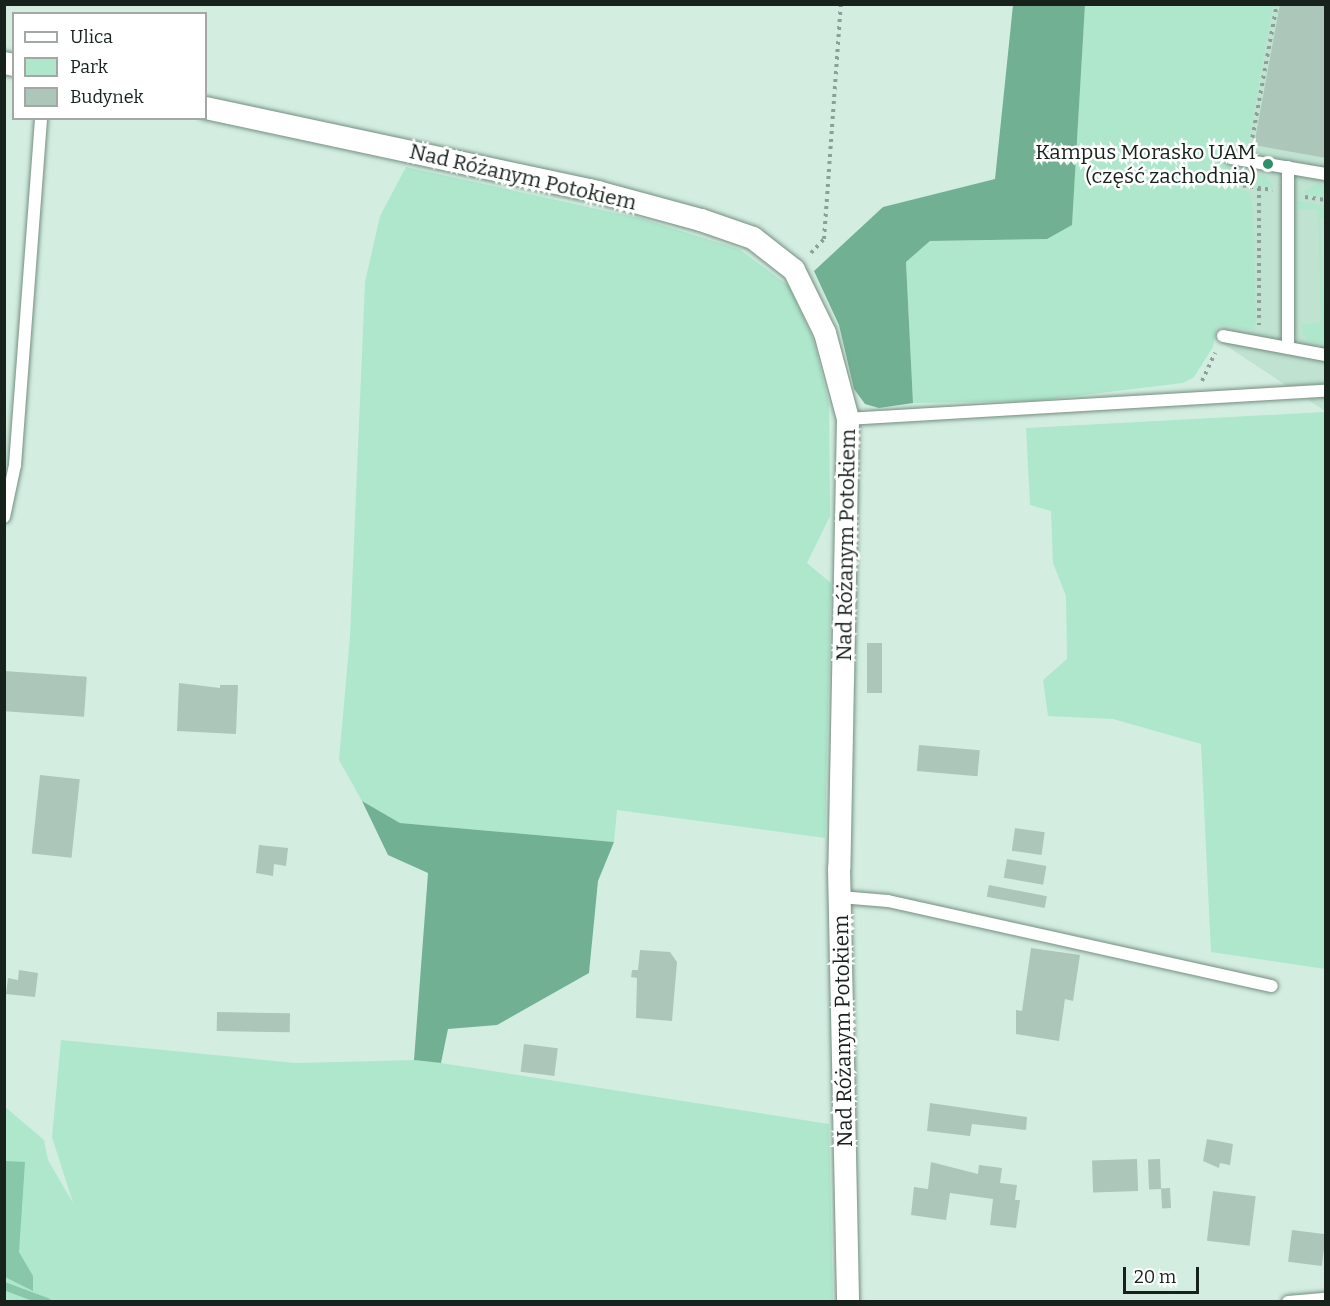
<!DOCTYPE html>
<html>
<head>
<meta charset="utf-8">
<style>
  body { margin:0 }
  #map { position:relative; width:1330px; height:1306px; overflow:hidden; background:#d3eee1; font-family:Bitter,serif }
  div>[style] { position:absolute }
  [style*='--x'] { left:calc(var(--x)*1px); top:calc(var(--y)*1px); width:calc(var(--w)*1px); rotate:calc(var(--a)*1deg) }
  .built>* { inset:0; background:#c0e2d1 }
  .green>* { inset:0; background:#aee7cc }
  .forest>* { inset:0; background:#72b093 }
  .water>* { inset:0; background:#88c7a9 }
  .stream>* { height:8px; margin:-4px; padding:0 4px; transform-origin:4px; border-radius:4px; background:#88c7a9 }
  .building>* { inset:0; background:#acc6b9; transform-origin:0 0 }
  .path>* { height:4px; margin-top:-2px; transform-origin:0; background:repeating-linear-gradient(90deg,#8ba096 0 3px,transparent 0 7.5px) }
  .roads { filter:drop-shadow(0 0 2px #768e82) drop-shadow(0 0 2px #768e82) }
  .service>* { height:12px; margin:-6px; padding:0 6px; transform-origin:6px; border-radius:6px; background:#fff }
  .minor>* { height:22px; margin:-11px; padding:0 11px; transform-origin:11px; border-radius:11px; background:#fff }
  .dots>* { width:16px; height:16px; translate:-50% -50%; box-sizing:border-box; border:3px solid #fff; border-radius:50% }
  span { translate:-50% -50%; white-space:nowrap; text-align:center; line-height:1.15; -webkit-text-stroke:5px #fff; paint-order:stroke }
  .poi-label { font-size:21px; color:#18221d }
  .right { translate:-100% -50%; text-align:right }
  .street-label { font-size:21px; color:#18221d }
  .frame { position:absolute; inset:0; border:6px solid #18221d; pointer-events:none }
  .legend { position:absolute; left:12px; top:12px; width:195px; height:108px; box-sizing:border-box; background:#fff; border:2px solid #a3a7a5; margin:0; padding:8px 10px; list-style:none; font-size:18px; color:#18221d }
  .legend li { display:flex; align-items:center; gap:12px; height:30px }
  .legend b { width:30px; border:2px solid #a3a7a5 }
  .scale { position:absolute; left:1123px; top:1267px; width:76px; height:27px; box-sizing:border-box; border:3px solid #18221d; border-top:0; padding-left:8px; font-size:18px; line-height:21px; white-space:nowrap; color:#18221d; -webkit-text-stroke:4px #fff; paint-order:stroke }
</style>
</head>
<body>
<div id="map">
  <div class="built">
    <div style="clip-path:polygon(1226px 5px,1325px 5px,1325px 411px,1193px 324px)"></div>
  </div>
  <div class="green">
    <div style="clip-path:polygon(1085px 5px,1273px 5px,1248px 144px,1234px 141px,1229px 167px,1266px 176px,1274px 188px,1229px 179px,1227px 186px,1249px 192px,1252px 200px,1256px 323px,1251px 330px,1217px 324px,1213px 347px,1194px 377px,1183px 383px,1034px 401px,913px 403px,906px 262px,930px 241px,1046px 239px,1072px 224px)"></div>
    <div style="clip-path:polygon(406px 167px,643px 219px,739px 249px,789px 286px,814px 341px,829px 404px,830px 516px,807px 563px,831px 583px,825px 838px,617px 810px,614px 842px,400px 823px,362px 801px,339px 760px,350px 636px,365px 282px,380px 216px)"></div>
    <div style="clip-path:polygon(1316px 184px,1325px 185px,1325px 197px,1302px 193px)"></div>
    <div style="clip-path:polygon(1298px 201px,1325px 206px,1325px 218px,1320px 218px,1325px 344px,1308px 341px,1302px 333px,1302px 324px,1321px 323px,1318px 209px,1298px 210px)"></div>
    <div style="clip-path:polygon(1325px 412px,1326px 412px,1325px 969px,1211px 952px,1201px 744px,1113px 719px,1048px 716px,1043px 680px,1067px 659px,1066px 596px,1053px 563px,1051px 511px,1030px 505px,1026px 428px)"></div>
    <div style="clip-path:polygon(61px 1040px,296px 1063px,414px 1060px,441px 1063px,829px 1124px,833px 1301px,5px 1301px,4px 1106px,44px 1140px,48px 1160px,73px 1203px,52px 1137px)"></div>
  </div>
  <div class="forest">
    <div style="clip-path:polygon(1013px 5px,1085px 5px,1072px 225px,1047px 239px,930px 241px,906px 262px,913px 403px,879px 408px,865px 404px,854px 389px,839px 325px,814px 271px,883px 207px,995px 179px)"></div>
    <div style="clip-path:polygon(362px 801px,400px 823px,614px 842px,598px 881px,589px 973px,497px 1025px,448px 1029px,441px 1063px,414px 1060px,428px 873px,388px 855px)"></div>
  </div>
  <div class="water">
    <div style="clip-path:polygon(5px 1161px,25px 1162px,19px 1252px,33px 1276px,33px 1291px,5px 1277px)"></div>
  </div>
  <div class="stream">
    <div style="--x:4;--y:1286;--w:46;--a:20.4"></div>
  </div>
  <div class="building">
    <div style="clip-path:polygon(1280px 4px,1326px 4px,1326px 158px,1254px 145px)"></div>
    <div style="left:867px;top:643px;width:15px;height:50px"></div>
    <div style="left:4px;top:671px;width:83px;height:40px;rotate:4deg"></div>
    <div style="clip-path:polygon(179px 683px,220px 688px,220px 685px,238px 685px,236px 734px,177px 731px)"></div>
    <div style="left:919px;top:745px;width:61px;height:26px;rotate:5deg"></div>
    <div style="left:40px;top:775px;width:40px;height:79px;rotate:6deg"></div>
    <div style="left:1015px;top:828px;width:30px;height:23px;rotate:8deg"></div>
    <div style="clip-path:polygon(259px 845px,288px 848px,286px 866px,274px 864px,273px 876px,256px 873px)"></div>
    <div style="left:1007px;top:859px;width:40px;height:19px;rotate:10deg"></div>
    <div style="left:989px;top:885px;width:59px;height:12px;rotate:11deg"></div>
    <div style="clip-path:polygon(1031px 948px,1080px 955px,1073px 1001px,1065px 999px,1059px 1041px,1016px 1034px,1016px 1010px,1022px 1011px)"></div>
    <div style="clip-path:polygon(640px 950px,670px 952px,677px 962px,672px 1021px,636px 1018px,637px 978px,631px 977px,632px 970px,638px 970px)"></div>
    <div style="clip-path:polygon(19px 970px,38px 973px,35px 997px,6px 994px,8px 978px,18px 980px)"></div>
    <div style="left:217px;top:1012px;width:73px;height:19px;rotate:1deg"></div>
    <div style="left:524px;top:1044px;width:34px;height:28px;rotate:7deg"></div>
    <div style="clip-path:polygon(930px 1103px,1027px 1117px,1026px 1130px,972px 1124px,970px 1136px,927px 1131px)"></div>
    <div style="clip-path:polygon(1207px 1139px,1233px 1144px,1230px 1165px,1220px 1163px,1219px 1168px,1203px 1161px)"></div>
    <div style="left:1137px;top:1159px;width:32px;height:45px;rotate:88deg"></div>
    <div style="left:1160px;top:1159px;width:30px;height:12px;rotate:88deg"></div>
    <div style="clip-path:polygon(931px 1162px,978px 1174px,979px 1165px,1002px 1168px,1000px 1183px,1017px 1185px,1015px 1200px,1020px 1200px,1016px 1228px,990px 1225px,993px 1199px,950px 1193px,946px 1220px,911px 1215px,914px 1187px,928px 1189px)"></div>
    <div style="left:1170px;top:1188px;width:20px;height:9px;rotate:87deg"></div>
    <div style="left:1213px;top:1191px;width:43px;height:50px;rotate:7deg"></div>
    <div style="left:1292px;top:1230px;width:34px;height:32px;rotate:7deg"></div>
  </div>
  <div class="path">
    <div style="--x:1251;--y:145;--w:143;--a:-79.6"></div>
    <div style="--x:1228;--y:183;--w:45;--a:9"></div>
    <div style="--x:1259;--y:188;--w:137;--a:90"></div>
    <div style="--x:1305;--y:197;--w:21;--a:8"></div>
    <div style="--x:811;--y:253;--w:19;--a:-47"></div>
    <div style="--x:824;--y:239;--w:236;--a:-85.9"></div>
    <div style="--x:1202;--y:381;--w:31;--a:-65"></div>
  </div>
  <div class="roads">
    <div class="service">
      <div style="--x:1231;--y:158;--w:96;--a:9.6"></div>
      <div style="--x:1288;--y:167;--w:181;--a:90"></div>
      <div style="--x:1223;--y:336;--w:105;--a:10.5"></div>
      <div style="--x:848;--y:419;--w:479;--a:-3.4"></div>
      <div style="--x:4;--y:517;--w:53;--a:-78.1"></div>
      <div style="--x:15;--y:465;--w:348;--a:-85.7"></div>
      <div style="--x:840;--y:897;--w:48;--a:4.8"></div>
      <div style="--x:888;--y:901;--w:393;--a:12.5"></div>
      <div style="--x:1288;--y:1302;--w:38;--a:-5"></div>
    </div>
    <div class="minor">
      <div style="--x:4;--y:63;--w:10;--a:11"></div>
      <div style="--x:206;--y:108;--w:401;--a:12.1"></div>
      <div style="--x:598;--y:192;--w:107;--a:15.2"></div>
      <div style="--x:701;--y:220;--w:55;--a:19.1"></div>
      <div style="--x:753;--y:238;--w:52;--a:38"></div>
      <div style="--x:794;--y:270;--w:70;--a:63.8"></div>
      <div style="--x:825;--y:333;--w:89;--a:75"></div>
      <div style="--x:848;--y:419;--w:449;--a:91.1"></div>
      <div style="--x:839;--y:868;--w:434;--a:88.8"></div>
    </div>
  </div>
  <div class="dots">
    <div style="left:1268px;top:164px;background:#2d906a"></div>
  </div>
  <div class="poi-label">
    <span class="right" style="left:1256px;top:164px">Kampus Morasko UAM<br>(część zachodnia)</span>
  </div>
  <div class="street-label">
    <span style="left:523px;top:177px;rotate:13deg">Nad Różanym Potokiem</span>
    <span style="left:846px;top:545px;rotate:-89deg">Nad Różanym Potokiem</span>
    <span style="left:843px;top:1031px;rotate:-91deg">Nad Różanym Potokiem</span>
  </div>
  <div class="frame"></div>
  <ul class="legend">
  <li><b style="height:8px;background:#fff"></b>Ulica</li>
  <li><b style="height:16px;background:#aee7cc"></b>Park</li>
  <li><b style="height:16px;background:#acc6b9"></b>Budynek</li>
  </ul>
  <div class="scale">20 m</div>
</div>
</body>
</html>
